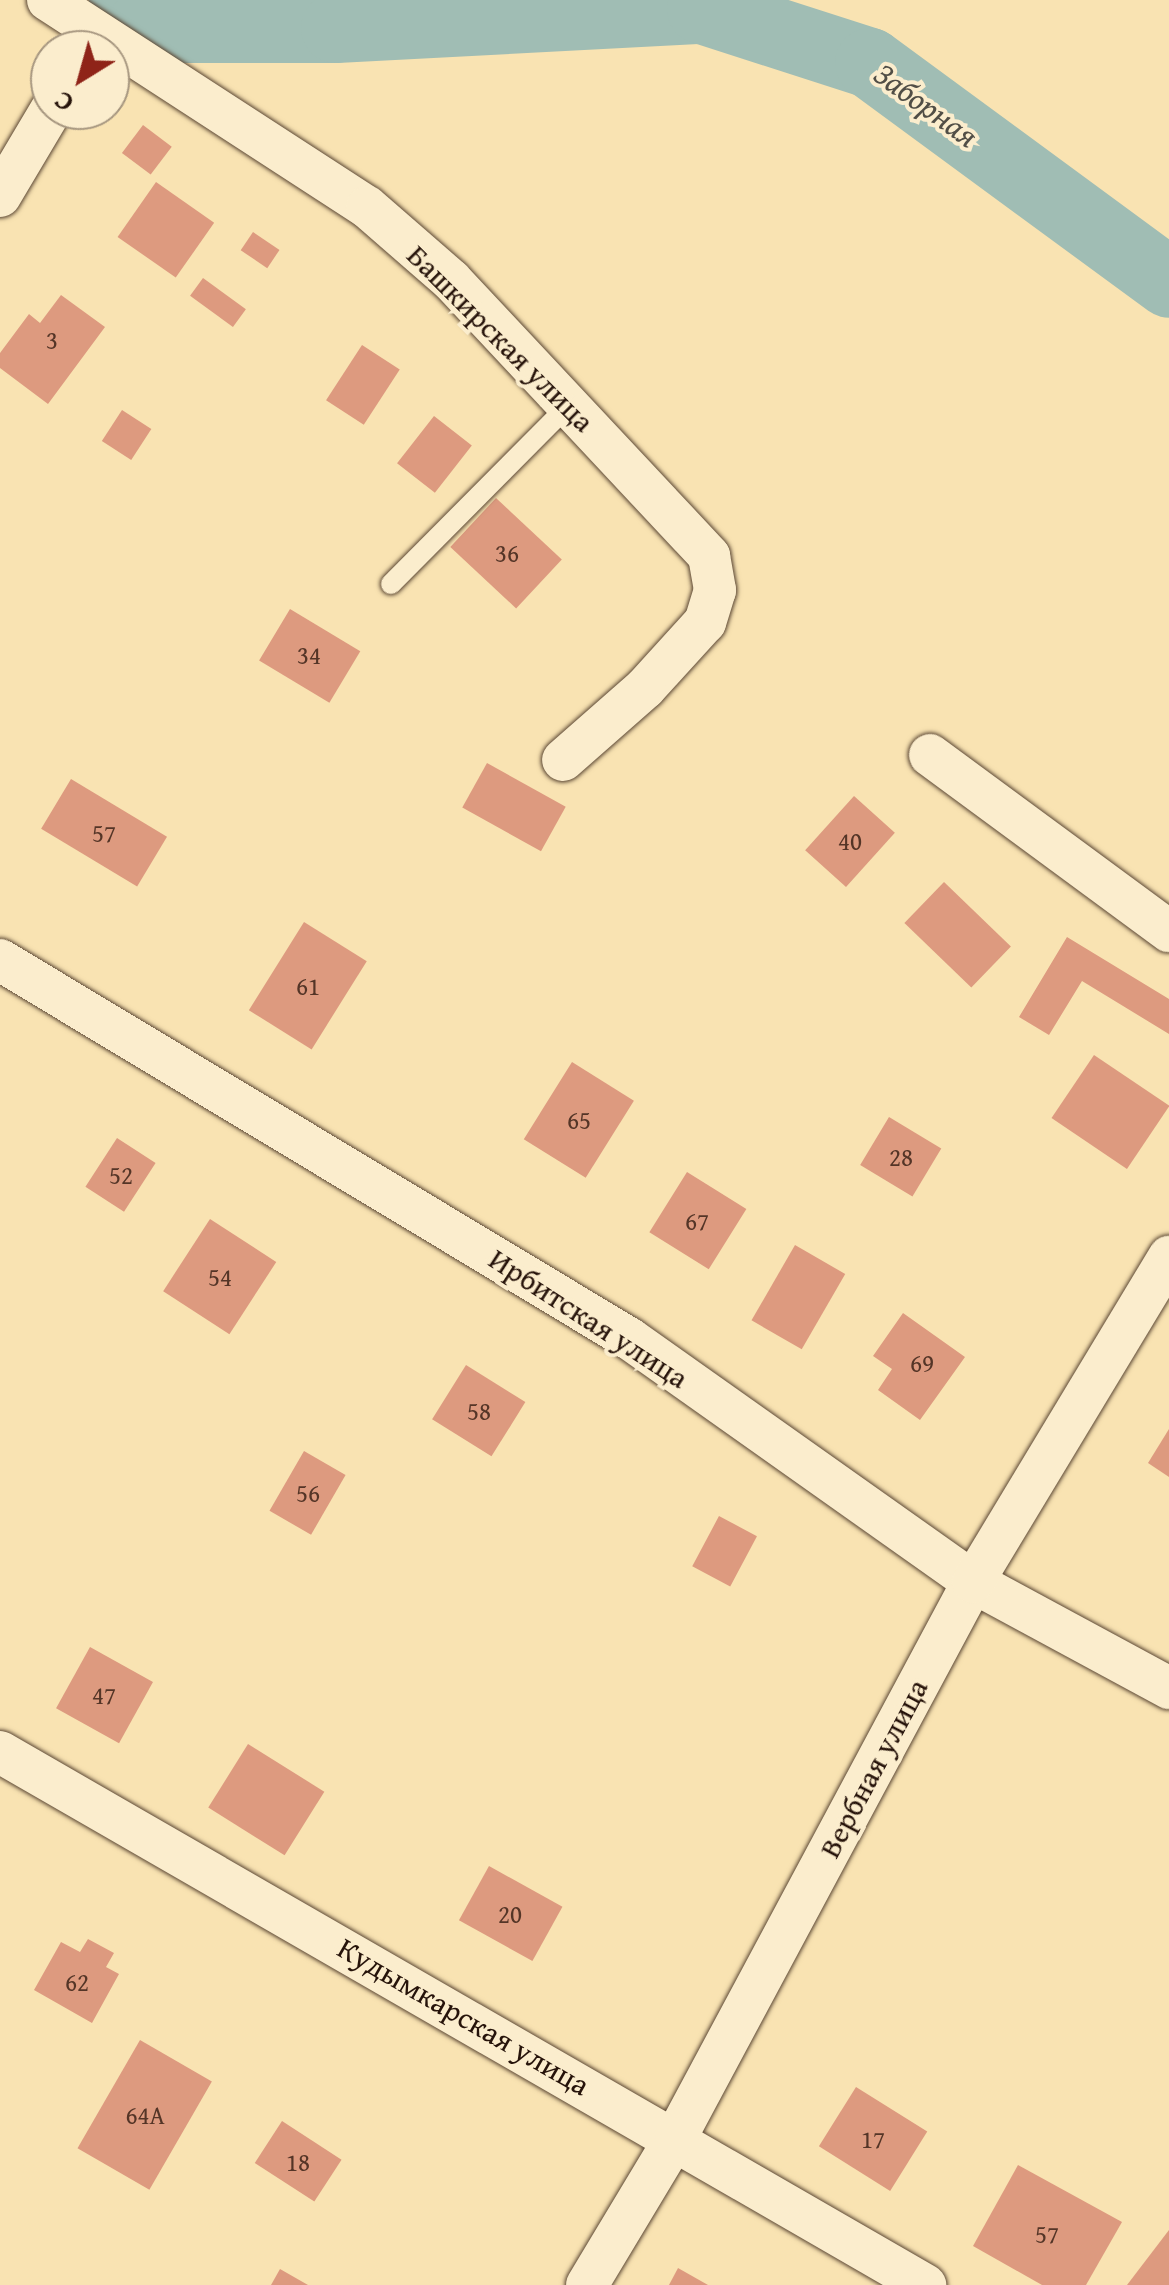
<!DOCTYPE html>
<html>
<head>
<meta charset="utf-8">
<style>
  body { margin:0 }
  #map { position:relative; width:1169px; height:2285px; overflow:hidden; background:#f9e3b2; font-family:"Gentium Book Plus",serif }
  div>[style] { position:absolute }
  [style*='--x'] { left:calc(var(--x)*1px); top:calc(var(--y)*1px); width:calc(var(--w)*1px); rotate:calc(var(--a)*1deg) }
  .river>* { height:70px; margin:-35px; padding:0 35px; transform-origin:35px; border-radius:35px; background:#a0bdb4 }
  .building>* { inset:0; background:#dd9a7f; transform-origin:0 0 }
  .roads { filter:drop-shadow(0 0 2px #5b4734) drop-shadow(0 0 2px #5b4734) }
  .service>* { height:20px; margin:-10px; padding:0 10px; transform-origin:10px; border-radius:10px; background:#fbedcd }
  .minor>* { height:42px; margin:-21px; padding:0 21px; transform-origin:21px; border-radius:21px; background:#fbedcd }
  span { translate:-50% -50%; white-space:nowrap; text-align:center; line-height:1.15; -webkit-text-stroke:8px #fbedcd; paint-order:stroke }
  .number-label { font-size:25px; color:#543527 }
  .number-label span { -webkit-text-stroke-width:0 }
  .street-label { font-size:30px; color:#26130a }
  .water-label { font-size:32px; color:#514e46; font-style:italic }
  .north { position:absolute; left:30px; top:30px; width:100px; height:100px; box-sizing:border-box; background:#fbedcd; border:2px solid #a6967f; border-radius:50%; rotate:217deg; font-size:28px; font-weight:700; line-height:40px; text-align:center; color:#26130a }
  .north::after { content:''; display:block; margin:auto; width:35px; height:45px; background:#8f2418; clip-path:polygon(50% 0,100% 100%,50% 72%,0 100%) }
</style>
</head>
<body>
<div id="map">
  <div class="river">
    <div style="--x:124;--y:0;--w:32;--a:60"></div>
    <div style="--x:140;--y:28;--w:196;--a:0"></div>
    <div style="--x:336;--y:28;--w:366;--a:-3"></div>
    <div style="--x:702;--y:9;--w:176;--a:17.8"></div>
    <div style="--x:870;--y:63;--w:371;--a:36.3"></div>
  </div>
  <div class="building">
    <div style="left:143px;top:125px;width:36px;height:35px;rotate:37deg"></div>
    <div style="left:156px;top:182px;width:71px;height:67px;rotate:35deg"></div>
    <div style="left:253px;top:232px;width:32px;height:22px;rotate:34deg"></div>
    <div style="left:203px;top:278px;width:53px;height:22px;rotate:36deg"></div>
    <div style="clip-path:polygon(61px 295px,105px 327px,48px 404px,0 368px,0 353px,29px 314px,40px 323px)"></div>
    <div style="left:362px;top:345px;width:45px;height:66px;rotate:33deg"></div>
    <div style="left:122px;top:410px;width:35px;height:37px;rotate:33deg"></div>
    <div style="left:434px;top:416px;width:48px;height:60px;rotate:38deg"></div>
    <div style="left:496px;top:498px;width:90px;height:67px;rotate:43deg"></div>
    <div style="left:290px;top:609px;width:82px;height:60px;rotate:31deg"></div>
    <div style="left:487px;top:763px;width:90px;height:51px;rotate:29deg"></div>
    <div style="left:71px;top:779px;width:112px;height:58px;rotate:31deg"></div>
    <div style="left:854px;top:796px;width:55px;height:73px;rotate:42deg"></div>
    <div style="left:944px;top:882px;width:93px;height:57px;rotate:44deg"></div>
    <div style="left:304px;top:922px;width:74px;height:104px;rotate:32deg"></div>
    <div style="clip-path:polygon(1067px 937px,1169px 999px,1169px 1034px,1082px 981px,1049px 1035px,1019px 1017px)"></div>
    <div style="left:1094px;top:1055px;width:91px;height:76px;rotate:34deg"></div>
    <div style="left:572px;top:1062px;width:73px;height:91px;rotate:32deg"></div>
    <div style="left:889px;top:1117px;width:61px;height:56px;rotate:31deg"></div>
    <div style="left:117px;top:1138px;width:46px;height:58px;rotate:33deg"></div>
    <div style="left:687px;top:1172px;width:70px;height:71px;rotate:32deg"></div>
    <div style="left:210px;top:1219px;width:79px;height:86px;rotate:33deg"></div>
    <div style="left:795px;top:1245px;width:58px;height:87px;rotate:30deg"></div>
    <div style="clip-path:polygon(903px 1313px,965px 1357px,920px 1420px,878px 1390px,892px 1369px,873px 1356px)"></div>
    <div style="left:466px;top:1365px;width:70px;height:64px;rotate:32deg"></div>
    <div style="clip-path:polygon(1169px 1429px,1169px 1477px,1148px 1463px)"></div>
    <div style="left:304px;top:1451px;width:48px;height:69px;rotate:30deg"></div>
    <div style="left:719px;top:1516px;width:43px;height:57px;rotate:28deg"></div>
    <div style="left:90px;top:1647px;width:72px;height:70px;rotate:29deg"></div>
    <div style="left:248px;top:1744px;width:90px;height:75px;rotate:32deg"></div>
    <div style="left:489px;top:1866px;width:84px;height:62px;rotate:29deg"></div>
    <div style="clip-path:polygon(88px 1939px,114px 1953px,106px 1967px,119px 1974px,92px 2023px,34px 1990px,61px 1942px,80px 1952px)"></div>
    <div style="left:140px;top:2040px;width:83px;height:125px;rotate:30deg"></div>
    <div style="left:856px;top:2087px;width:84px;height:70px;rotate:32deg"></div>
    <div style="left:282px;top:2121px;width:71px;height:50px;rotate:33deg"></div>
    <div style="clip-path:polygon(1018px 2165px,1122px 2222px,1086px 2285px,1042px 2285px,973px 2246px)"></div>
    <div style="clip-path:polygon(1169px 2230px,1169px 2285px,1127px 2285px)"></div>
    <div style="clip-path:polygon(678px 2268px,708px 2285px,669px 2285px)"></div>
    <div style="clip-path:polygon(280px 2269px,308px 2285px,271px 2285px)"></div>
  </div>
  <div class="roads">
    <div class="service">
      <div style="--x:391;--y:584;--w:254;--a:-45.2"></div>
    </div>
    <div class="minor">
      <div style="--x:48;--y:0;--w:380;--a:33"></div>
      <div style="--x:367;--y:207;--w:111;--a:41"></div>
      <div style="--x:451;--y:280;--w:378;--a:46.9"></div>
      <div style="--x:709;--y:556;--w:35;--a:80"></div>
      <div style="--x:715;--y:590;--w:34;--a:107"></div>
      <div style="--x:705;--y:622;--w:89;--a:132.3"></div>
      <div style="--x:645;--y:688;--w:109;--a:138.7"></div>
      <div style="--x:0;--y:196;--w:100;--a:-59.3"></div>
      <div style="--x:930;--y:755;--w:297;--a:36.4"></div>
      <div style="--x:0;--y:960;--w:735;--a:31.03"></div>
      <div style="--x:630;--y:1339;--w:420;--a:35.3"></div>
      <div style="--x:973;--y:1582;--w:223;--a:28.4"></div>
      <div style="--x:0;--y:1752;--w:1068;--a:29.95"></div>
      <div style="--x:587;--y:2285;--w:173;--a:-59"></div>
      <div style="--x:676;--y:2137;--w:629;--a:-61.85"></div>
      <div style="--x:973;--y:1582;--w:380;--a:-58.9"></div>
    </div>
  </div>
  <div class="number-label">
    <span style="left:52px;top:340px">3</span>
    <span style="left:507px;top:553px">36</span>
    <span style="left:309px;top:655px">34</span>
    <span style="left:104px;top:833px">57</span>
    <span style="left:850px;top:841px">40</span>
    <span style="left:308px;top:986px">61</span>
    <span style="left:579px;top:1120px">65</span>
    <span style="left:901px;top:1157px">28</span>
    <span style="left:121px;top:1175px">52</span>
    <span style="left:697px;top:1221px">67</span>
    <span style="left:220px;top:1277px">54</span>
    <span style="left:922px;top:1363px">69</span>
    <span style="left:479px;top:1411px">58</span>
    <span style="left:308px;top:1493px">56</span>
    <span style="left:104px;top:1695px">47</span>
    <span style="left:510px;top:1914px">20</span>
    <span style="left:77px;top:1982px">62</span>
    <span style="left:145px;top:2115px">64А</span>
    <span style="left:873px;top:2139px">17</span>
    <span style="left:298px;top:2162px">18</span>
    <span style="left:1047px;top:2234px">57</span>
  </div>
  <div class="street-label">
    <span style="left:501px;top:338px;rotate:45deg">Башкирская улица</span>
    <span style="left:589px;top:1318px;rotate:33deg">Ирбитская улица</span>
    <span style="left:873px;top:1768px;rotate:-62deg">Вербная улица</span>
    <span style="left:464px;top:2016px;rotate:30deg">Кудымкарская улица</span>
  </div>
  <div class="water-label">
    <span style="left:926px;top:105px;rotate:36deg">Заборная</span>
  </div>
  <div class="north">С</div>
</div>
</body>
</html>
